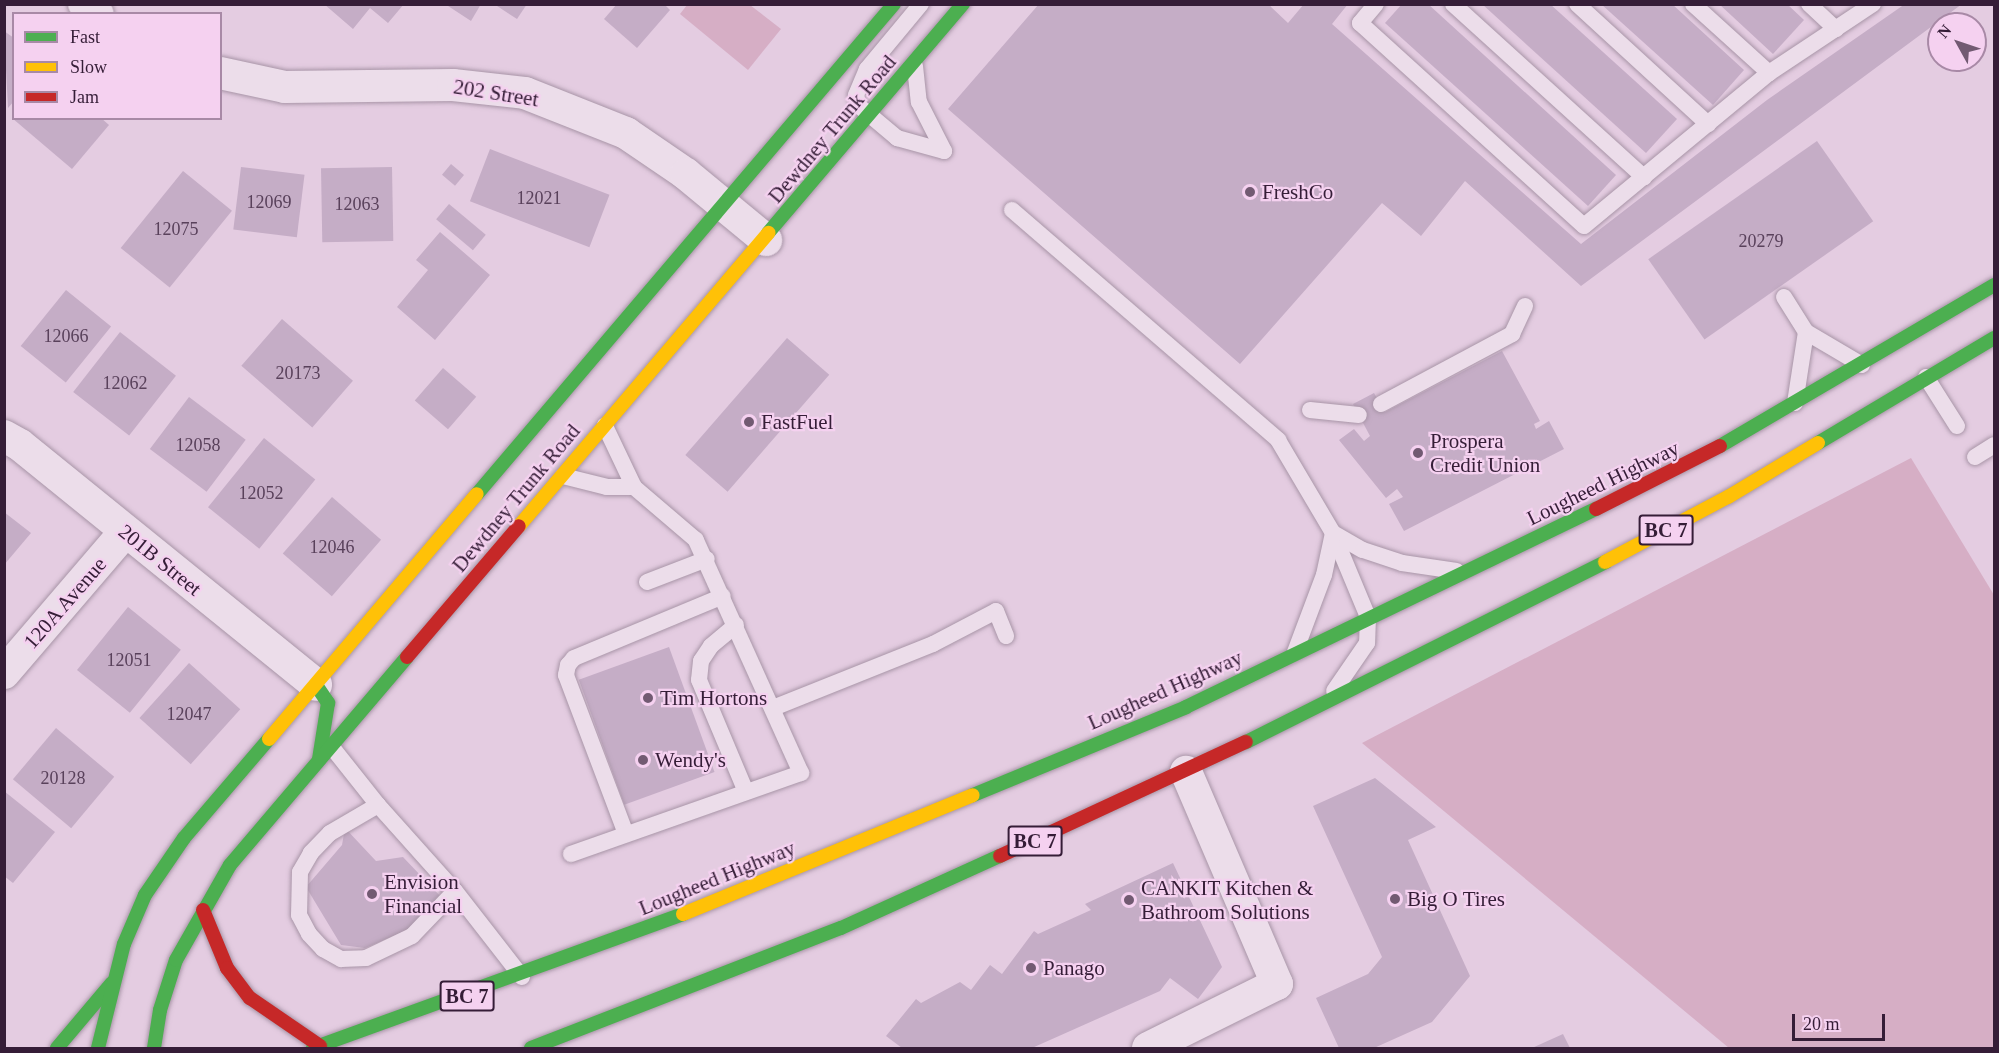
<!DOCTYPE html>
<html>
<head>
<meta charset="utf-8">
<style>
  body { margin:0 }
  #map { position:relative; width:1999px; height:1053px; overflow:hidden; background:#e4cce1; font-family:Georgia,serif }
  div>[style] { position:absolute }
  [style*='--x'] { left:calc(var(--x)*1px); top:calc(var(--y)*1px); width:calc(var(--w)*1px); rotate:calc(var(--a)*1deg) }
  .green>* { inset:0; background:#d6aec5 }
  .building>* { inset:0; background:#c5adc6; transform-origin:0 0 }
  .roads { filter:drop-shadow(0 0 2px #a895a7) drop-shadow(0 0 2px #a895a7) }
  .lane>* { height:16px; margin:-8px; padding:0 8px; transform-origin:8px; border-radius:8px; background:#ecddea }
  .street>* { height:32px; margin:-16px; padding:0 16px; transform-origin:16px; border-radius:16px; background:#ecddea }
  .fast>* { height:14px; margin:-7px; padding:0 7px; transform-origin:7px; border-radius:7px; background:#4caf50 }
  .slow>* { height:14px; margin:-7px; padding:0 7px; transform-origin:7px; border-radius:7px; background:#ffc107 }
  .jam>* { height:14px; margin:-7px; padding:0 7px; transform-origin:7px; border-radius:7px; background:#c62828 }
  .dots>* { width:16px; height:16px; translate:-50% -50%; box-sizing:border-box; border:3px solid #f5d1f0; border-radius:50% }
  span { translate:-50% -50%; white-space:nowrap; text-align:center; line-height:1.15; -webkit-text-stroke:4.5px #f5d1f0; paint-order:stroke }
  .number-label { font-size:18px; color:#59415b }
  .number-label span { -webkit-text-stroke-width:0 }
  .shield-label span { padding:2px 4px; background:#f5d1f0; border:2px solid; border-radius:4px; -webkit-text-stroke-width:0 }
  .shield-label { font-size:20px; color:#351d37; font-weight:700 }
  .street-label { font-size:21px; color:#351d37 }
  .poi-label { font-size:21px; color:#351d37 }
  .left { translate:0 -50%; text-align:left }
  .frame { position:absolute; inset:0; border:6px solid #351d37; pointer-events:none }
  .legend { position:absolute; left:12px; top:12px; width:210px; height:108px; box-sizing:border-box; background:#f5d1f0; border:2px solid #a889a6; margin:0; padding:8px 10px; list-style:none; font-size:18px; color:#351d37 }
  .legend li { display:flex; align-items:center; gap:12px; height:30px }
  .legend b { width:30px; border:2px solid #a889a6 }
  .north { position:absolute; left:1927px; top:12px; width:60px; height:60px; box-sizing:border-box; background:#f5d1f0; border:2px solid #a889a6; border-radius:50%; rotate:310deg; font-size:16px; font-weight:700; line-height:24px; text-align:center; color:#351d37 }
  .north::after { content:''; display:block; margin:auto; width:21px; height:27px; background:#725a72; clip-path:polygon(50% 0,100% 100%,50% 72%,0 100%) }
  .scale { position:absolute; left:1792px; top:1014px; width:93px; height:27px; box-sizing:border-box; border:3px solid #351d37; border-top:0; padding-left:8px; font-size:18px; line-height:21px; white-space:nowrap; color:#351d37; -webkit-text-stroke:4px #f5d1f0; paint-order:stroke }
</style>
</head>
<body>
<div id="map">
  <div class="green">
    <div style="clip-path:polygon(687px 5px,750px 5px,781px 29px,748px 70px,680px 14px)"></div>
    <div style="clip-path:polygon(1911px 458px,1994px 595px,1994px 1048px,1729px 1048px,1362px 743px)"></div>
  </div>
  <div class="building">
    <div style="clip-path:polygon(324px 4px,404px 4px,388px 23px,370px 8px,353px 29px)"></div>
    <div style="clip-path:polygon(445px 4px,481px 4px,471px 21px)"></div>
    <div style="clip-path:polygon(494px 4px,527px 4px,517px 19px)"></div>
    <div style="clip-path:polygon(617px 4px,664px 4px,670px 10px,637px 48px,604px 19px)"></div>
    <div style="clip-path:polygon(1039px 4px,1268px 4px,1288px 23px,1304px 4px,1348px 4px,1332px 24px,1581px 244px,1767px 100px,1905px 4px,1962px 4px,1581px 286px,1465px 181px,1421px 236px,1382px 203px,1240px 364px,948px 109px)"></div>
    <div style="clip-path:polygon(1402px 4px,1428px 4px,1616px 175px,1588px 206px,1385px 23px)"></div>
    <div style="clip-path:polygon(1482px 4px,1550px 4px,1677px 119px,1646px 153px)"></div>
    <div style="clip-path:polygon(1601px 4px,1672px 4px,1744px 70px,1713px 105px)"></div>
    <div style="clip-path:polygon(1719px 4px,1787px 4px,1804px 20px,1773px 54px)"></div>
    <div style="clip-path:polygon(4px 31px,14px 38px,14px 101px,8px 108px)"></div>
    <div style="clip-path:polygon(12px 118px,101px 118px,109px 125px,72px 169px)"></div>
    <div style="left:1817px;top:141px;width:98px;height:206px;rotate:55deg"></div>
    <div style="left:490px;top:149px;width:128px;height:56px;rotate:21deg"></div>
    <div style="left:451px;top:164px;width:17px;height:14px;rotate:40deg"></div>
    <div style="left:241px;top:167px;width:64px;height:63px;rotate:7deg"></div>
    <div style="left:392px;top:167px;width:74px;height:71px;rotate:89deg"></div>
    <div style="left:183px;top:171px;width:63px;height:99px;rotate:39deg"></div>
    <div style="left:449px;top:204px;width:48px;height:20px;rotate:40deg"></div>
    <div style="clip-path:polygon(440px 232px,490px 275px,435px 340px,397px 307px,428px 270px,416px 260px)"></div>
    <div style="left:66px;top:290px;width:58px;height:72px;rotate:39deg"></div>
    <div style="left:282px;top:319px;width:94px;height:62px;rotate:41deg"></div>
    <div style="left:120px;top:332px;width:71px;height:76px;rotate:38deg"></div>
    <div style="left:787px;top:338px;width:56px;height:155px;rotate:41deg"></div>
    <div style="clip-path:polygon(1502px 351px,1540px 421px,1534px 424px,1536px 429px,1549px 421px,1564px 449px,1404px 531px,1389px 504px,1403px 497px,1397px 489px,1386px 498px,1339px 440px,1354px 429px,1364px 441px,1370px 436px,1353px 404px,1374px 393px,1385px 412px)"></div>
    <div style="left:443px;top:368px;width:44px;height:43px;rotate:41deg"></div>
    <div style="left:189px;top:397px;width:71px;height:65px;rotate:37deg"></div>
    <div style="left:264px;top:438px;width:66px;height:89px;rotate:39deg"></div>
    <div style="left:332px;top:497px;width:65px;height:75px;rotate:41deg"></div>
    <div style="clip-path:polygon(4px 512px,31px 533px,4px 565px)"></div>
    <div style="left:128px;top:607px;width:68px;height:81px;rotate:39deg"></div>
    <div style="left:669px;top:647px;width:133px;height:96px;rotate:70deg"></div>
    <div style="left:189px;top:663px;width:69px;height:74px;rotate:42deg"></div>
    <div style="left:56px;top:728px;width:76px;height:67px;rotate:40deg"></div>
    <div style="clip-path:polygon(1375px 778px,1436px 827px,1408px 840px,1470px 976px,1432px 1022px,1374px 1048px,1339px 1048px,1316px 998px,1368px 974px,1382px 957px,1313px 806px)"></div>
    <div style="clip-path:polygon(4px 791px,55px 832px,13px 883px,4px 876px)"></div>
    <div style="clip-path:polygon(345px 828px,376px 861px,403px 857px,442px 898px,408px 930px,365px 948px,341px 945px,306px 887px,342px 845px)"></div>
    <div style="clip-path:polygon(1173px 863px,1222px 967px,1198px 999px,1170px 978px,1160px 991px,1032px 1048px,902px 1048px,886px 1036px,916px 999px,921px 1003px,960px 982px,971px 990px,990px 965px,1002px 974px,1034px 931px,1038px 934px,1091px 910px,1085px 904px)"></div>
    <div style="clip-path:polygon(1563px 1034px,1570px 1048px,1532px 1048px)"></div>
  </div>
  <div class="roads">
    <div class="lane">
      <div style="--x:921;--y:4;--w:85;--a:129.7"></div>
      <div style="--x:867;--y:69;--w:28;--a:113"></div>
      <div style="--x:856;--y:95;--w:11;--a:75"></div>
      <div style="--x:859;--y:106;--w:50;--a:40.1"></div>
      <div style="--x:897;--y:138;--w:49;--a:15.5"></div>
      <div style="--x:1376;--y:4;--w:25;--a:130"></div>
      <div style="--x:1360;--y:23;--w:302;--a:42.2"></div>
      <div style="--x:1584;--y:226;--w:240;--a:-39.6"></div>
      <div style="--x:1769;--y:73;--w:125;--a:-33.6"></div>
      <div style="--x:1453;--y:4;--w:258;--a:42.2"></div>
      <div style="--x:1577;--y:4;--w:178;--a:42.5"></div>
      <div style="--x:1693;--y:4;--w:103;--a:42.2"></div>
      <div style="--x:1809;--y:4;--w:37;--a:43"></div>
      <div style="--x:915;--y:66;--w:36;--a:84"></div>
      <div style="--x:919;--y:102;--w:55;--a:63"></div>
      <div style="--x:1012;--y:210;--w:352;--a:40.8"></div>
      <div style="--x:1278;--y:440;--w:108;--a:59.4"></div>
      <div style="--x:1333;--y:533;--w:91;--a:67.4"></div>
      <div style="--x:1368;--y:617;--w:26;--a:92"></div>
      <div style="--x:1367;--y:643;--w:58;--a:124.5"></div>
      <div style="--x:1784;--y:297;--w:41;--a:57.8"></div>
      <div style="--x:1806;--y:332;--w:65;--a:30.5"></div>
      <div style="--x:1926;--y:377;--w:58;--a:57.7"></div>
      <div style="--x:1795;--y:403;--w:72;--a:-81.2"></div>
      <div style="--x:1381;--y:404;--w:149;--a:-28.1"></div>
      <div style="--x:1512;--y:334;--w:31;--a:-65"></div>
      <div style="--x:1310;--y:410;--w:49;--a:5.8"></div>
      <div style="--x:1975;--y:457;--w:22;--a:-32"></div>
      <div style="--x:563;--y:476;--w:45;--a:14"></div>
      <div style="--x:607;--y:487;--w:27;--a:0"></div>
      <div style="--x:1333;--y:533;--w:34;--a:30"></div>
      <div style="--x:1363;--y:550;--w:41;--a:18.4"></div>
      <div style="--x:1402;--y:563;--w:55;--a:8.4"></div>
      <div style="--x:647;--y:582;--w:64;--a:-21"></div>
      <div style="--x:736;--y:625;--w:33;--a:140"></div>
      <div style="--x:711;--y:646;--w:18;--a:124"></div>
      <div style="--x:701;--y:661;--w:19;--a:96"></div>
      <div style="--x:699;--y:680;--w:121;--a:67.2"></div>
      <div style="--x:1295;--y:652;--w:82;--a:-69.4"></div>
      <div style="--x:1324;--y:575;--w:43;--a:-77.9"></div>
      <div style="--x:773;--y:708;--w:172;--a:-21.8"></div>
      <div style="--x:933;--y:644;--w:71;--a:-27.6"></div>
      <div style="--x:996;--y:611;--w:27;--a:68"></div>
      <div style="--x:331;--y:746;--w:75;--a:51.5"></div>
      <div style="--x:378;--y:805;--w:115;--a:48.2"></div>
      <div style="--x:455;--y:891;--w:109;--a:52.1"></div>
      <div style="--x:378;--y:805;--w:56;--a:149.7"></div>
      <div style="--x:330;--y:833;--w:28;--a:134"></div>
      <div style="--x:311;--y:853;--w:22;--a:120"></div>
      <div style="--x:300;--y:872;--w:43;--a:91.3"></div>
      <div style="--x:299;--y:915;--w:21;--a:62"></div>
      <div style="--x:309;--y:934;--w:21;--a:47"></div>
      <div style="--x:323;--y:949;--w:21;--a:29"></div>
      <div style="--x:341;--y:959;--w:25;--a:-2"></div>
      <div style="--x:366;--y:958;--w:51;--a:-25.6"></div>
      <div style="--x:412;--y:936;--w:62;--a:-46.3"></div>
      <div style="--x:626;--y:834;--w:170;--a:-110.7"></div>
      <div style="--x:566;--y:675;--w:10;--a:-79"></div>
      <div style="--x:568;--y:665;--w:9;--a:-49"></div>
      <div style="--x:574;--y:658;--w:161;--a:-22.6"></div>
      <div style="--x:571;--y:854;--w:244;--a:-19.4"></div>
      <div style="--x:801;--y:773;--w:256;--a:-114.3"></div>
      <div style="--x:696;--y:540;--w:82;--a:-139.5"></div>
      <div style="--x:634;--y:487;--w:68;--a:-115.4"></div>
    </div>
    <div class="street">
      <div style="--x:84;--y:4;--w:17;--a:36"></div>
      <div style="--x:220;--y:73;--w:66;--a:12.2"></div>
      <div style="--x:285;--y:87;--w:168;--a:-0.7"></div>
      <div style="--x:453;--y:85;--w:72;--a:6.3"></div>
      <div style="--x:525;--y:93;--w:109;--a:21.6"></div>
      <div style="--x:626;--y:133;--w:73;--a:34.3"></div>
      <div style="--x:686;--y:174;--w:104;--a:39.5"></div>
      <div style="--x:4;--y:436;--w:18;--a:29"></div>
      <div style="--x:20;--y:445;--w:381;--a:39"></div>
      <div style="--x:4;--y:673;--w:186;--a:-49.4"></div>
      <div style="--x:1148;--y:1048;--w:144;--a:-26.4"></div>
      <div style="--x:1277;--y:984;--w:231;--a:-113.2"></div>
    </div>
    <div class="fast">
      <div style="--x:768;--y:233;--w:301;--a:-49.6"></div>
      <div style="--x:1818;--y:443;--w:205;--a:-30.8"></div>
      <div style="--x:1720;--y:446;--w:318;--a:-30.4"></div>
      <div style="--x:477;--y:494;--w:643;--a:-49.6"></div>
      <div style="--x:316;--y:685;--w:22;--a:56"></div>
      <div style="--x:328;--y:703;--w:57;--a:99.1"></div>
      <div style="--x:1246;--y:742;--w:402;--a:-26.6"></div>
      <div style="--x:973;--y:795;--w:230;--a:-22.4"></div>
      <div style="--x:1186;--y:707;--w:455;--a:-25.8"></div>
      <div style="--x:57;--y:1048;--w:85;--a:-49.8"></div>
      <div style="--x:98;--y:1048;--w:107;--a:-76"></div>
      <div style="--x:124;--y:944;--w:53;--a:-66.8"></div>
      <div style="--x:145;--y:895;--w:69;--a:-55.6"></div>
      <div style="--x:184;--y:838;--w:130;--a:-49.4"></div>
      <div style="--x:154;--y:1048;--w:38;--a:-81"></div>
      <div style="--x:160;--y:1010;--w:52;--a:-72.3"></div>
      <div style="--x:176;--y:960;--w:109;--a:-60.4"></div>
      <div style="--x:230;--y:865;--w:273;--a:-49.6"></div>
      <div style="--x:313;--y:1048;--w:394;--a:-19.9"></div>
      <div style="--x:531;--y:1048;--w:332;--a:-21.2"></div>
      <div style="--x:841;--y:928;--w:175;--a:-24.4"></div>
    </div>
    <div class="slow">
      <div style="--x:519;--y:526;--w:385;--a:-49.6"></div>
      <div style="--x:1605;--y:562;--w:139;--a:-27.9"></div>
      <div style="--x:1728;--y:497;--w:105;--a:-31"></div>
      <div style="--x:269;--y:739;--w:321;--a:-49.7"></div>
      <div style="--x:683;--y:914;--w:313;--a:-22.3"></div>
    </div>
    <div class="jam">
      <div style="--x:1596;--y:509;--w:139;--a:-26.9"></div>
      <div style="--x:407;--y:657;--w:172;--a:-49.5"></div>
      <div style="--x:1000;--y:856;--w:271;--a:-24.9"></div>
      <div style="--x:203;--y:910;--w:63;--a:67.5"></div>
      <div style="--x:227;--y:968;--w:38;--a:53"></div>
      <div style="--x:250;--y:998;--w:85;--a:34.4"></div>
    </div>
  </div>
  <div class="dots">
    <div style="left:1250px;top:192px;background:#725a72"></div>
    <div style="left:749px;top:422px;background:#725a72"></div>
    <div style="left:1418px;top:453px;background:#725a72"></div>
    <div style="left:648px;top:698px;background:#725a72"></div>
    <div style="left:643px;top:760px;background:#725a72"></div>
    <div style="left:372px;top:894px;background:#725a72"></div>
    <div style="left:1395px;top:899px;background:#725a72"></div>
    <div style="left:1129px;top:900px;background:#725a72"></div>
    <div style="left:1031px;top:968px;background:#725a72"></div>
  </div>
  <div class="number-label">
    <span style="left:539px;top:198px">12021</span>
    <span style="left:269px;top:202px">12069</span>
    <span style="left:357px;top:204px">12063</span>
    <span style="left:176px;top:229px">12075</span>
    <span style="left:1761px;top:241px">20279</span>
    <span style="left:66px;top:336px">12066</span>
    <span style="left:298px;top:373px">20173</span>
    <span style="left:125px;top:383px">12062</span>
    <span style="left:198px;top:445px">12058</span>
    <span style="left:261px;top:493px">12052</span>
    <span style="left:332px;top:547px">12046</span>
    <span style="left:129px;top:660px">12051</span>
    <span style="left:189px;top:714px">12047</span>
    <span style="left:63px;top:778px">20128</span>
  </div>
  <div class="shield-label">
    <span style="left:1666px;top:530px">BC 7</span>
    <span style="left:1035px;top:841px">BC 7</span>
    <span style="left:467px;top:996px">BC 7</span>
  </div>
  <div class="street-label">
    <span style="left:496px;top:93px;rotate:9deg">202 Street</span>
    <span style="left:832px;top:129px;rotate:-50deg">Dewdney Trunk Road</span>
    <span style="left:1603px;top:483px;rotate:-26deg">Lougheed Highway</span>
    <span style="left:516px;top:498px;rotate:-50deg">Dewdney Trunk Road</span>
    <span style="left:160px;top:560px;rotate:39deg">201B Street</span>
    <span style="left:65px;top:603px;rotate:-49deg">120A Avenue</span>
    <span style="left:1165px;top:690px;rotate:-24deg">Lougheed Highway</span>
    <span style="left:717px;top:878px;rotate:-22deg">Lougheed Highway</span>
  </div>
  <div class="poi-label">
    <span class="left" style="left:1262px;top:192px">FreshCo</span>
    <span class="left" style="left:761px;top:422px">FastFuel</span>
    <span class="left" style="left:1430px;top:453px">Prospera<br>Credit Union</span>
    <span class="left" style="left:660px;top:698px">Tim Hortons</span>
    <span class="left" style="left:655px;top:760px">Wendy's</span>
    <span class="left" style="left:384px;top:894px">Envision<br>Financial</span>
    <span class="left" style="left:1141px;top:900px">CANKIT Kitchen &amp;<br>Bathroom Solutions</span>
    <span class="left" style="left:1407px;top:899px">Big O Tires</span>
    <span class="left" style="left:1043px;top:968px">Panago</span>
  </div>
  <div class="frame"></div>
  <ul class="legend">
  <li><b style="height:8px;background:#4caf50"></b>Fast</li>
  <li><b style="height:8px;background:#ffc107"></b>Slow</li>
  <li><b style="height:8px;background:#c62828"></b>Jam</li>
  </ul>
  <div class="north">N</div>
  <div class="scale">20 m</div>
</div>
</body>
</html>
